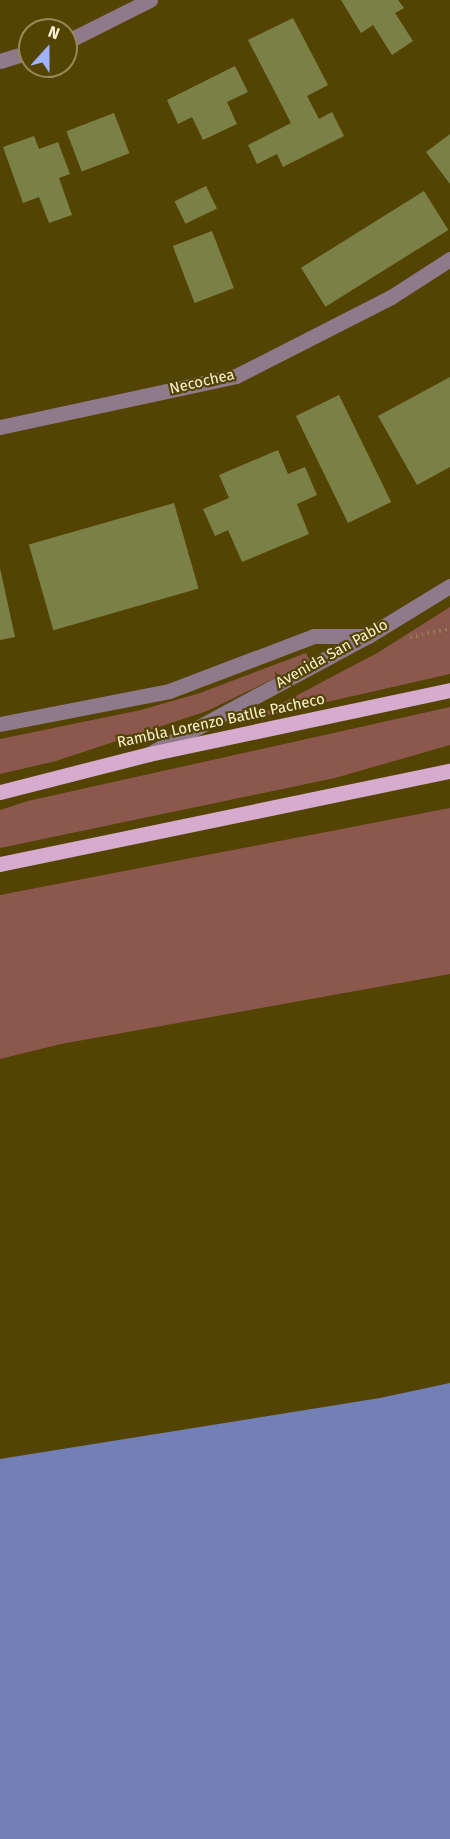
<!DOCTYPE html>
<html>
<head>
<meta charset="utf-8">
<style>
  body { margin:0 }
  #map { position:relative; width:450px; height:1839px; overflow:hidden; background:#544404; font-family:"Fira Sans",sans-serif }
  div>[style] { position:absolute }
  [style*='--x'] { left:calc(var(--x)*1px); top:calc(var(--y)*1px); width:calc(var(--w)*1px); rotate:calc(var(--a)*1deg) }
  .green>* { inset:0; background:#8c574c }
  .water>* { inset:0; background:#7380b5 }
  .building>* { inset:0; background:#7b8146; transform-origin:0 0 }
  .path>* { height:4px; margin-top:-2px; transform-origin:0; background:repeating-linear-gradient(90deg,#8f824e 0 1.5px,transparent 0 6px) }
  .minor>* { height:15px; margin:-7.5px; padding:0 7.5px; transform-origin:7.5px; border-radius:7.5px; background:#8f7a8b }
  .major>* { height:15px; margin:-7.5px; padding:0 7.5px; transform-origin:7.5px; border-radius:7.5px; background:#d7abce }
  span { translate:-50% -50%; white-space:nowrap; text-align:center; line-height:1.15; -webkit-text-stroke:4.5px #544404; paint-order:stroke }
  .street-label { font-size:15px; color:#fbf2d5 }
  .north { position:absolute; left:18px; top:18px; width:60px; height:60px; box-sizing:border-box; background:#544404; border:2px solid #978a58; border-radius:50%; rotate:21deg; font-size:16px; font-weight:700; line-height:24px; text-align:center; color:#fbf2d5 }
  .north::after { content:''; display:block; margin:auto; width:21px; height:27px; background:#a1b3fd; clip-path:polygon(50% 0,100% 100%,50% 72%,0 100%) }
</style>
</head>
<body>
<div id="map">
  <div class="green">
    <div style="clip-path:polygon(450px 607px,450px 674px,252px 719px,379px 652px)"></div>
    <div style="clip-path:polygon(306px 653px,310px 661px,207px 711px,56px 761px,0 774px,0 739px,141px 710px,200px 693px)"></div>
    <div style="clip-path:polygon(450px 707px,450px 745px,335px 778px,0 848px,0 810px,28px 801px)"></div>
    <div style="clip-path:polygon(450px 808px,450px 974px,61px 1044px,0 1059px,0 895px)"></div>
  </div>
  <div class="water">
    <div style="clip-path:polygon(450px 1383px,450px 1839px,0 1839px,0 1459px,380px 1398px)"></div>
  </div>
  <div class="building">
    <div style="clip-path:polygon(341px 0,398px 0,404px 8px,395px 13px,413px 41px,392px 55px,373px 25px,361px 33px)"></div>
    <div style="clip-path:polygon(293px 18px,328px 85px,307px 96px,319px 119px,332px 112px,344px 136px,283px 167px,277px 154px,257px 164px,248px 145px,291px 123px,248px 40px)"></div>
    <div style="clip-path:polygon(235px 66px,248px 92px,227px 102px,237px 124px,203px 140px,192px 117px,178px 124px,167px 100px)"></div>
    <div style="left:114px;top:113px;width:43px;height:51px;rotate:69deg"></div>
    <div style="clip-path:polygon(450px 134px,450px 184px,426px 152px)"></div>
    <div style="clip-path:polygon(34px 136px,39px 149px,58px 142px,70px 174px,59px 178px,72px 215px,49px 223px,39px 197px,23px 203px,3px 147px)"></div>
    <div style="left:206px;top:186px;width:25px;height:35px;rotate:64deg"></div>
    <div style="left:424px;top:191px;width:46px;height:145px;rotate:58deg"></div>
    <div style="left:212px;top:231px;width:61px;height:42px;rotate:69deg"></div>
    <div style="clip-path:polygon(450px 377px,450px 467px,417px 485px,378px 416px)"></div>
    <div style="left:339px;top:395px;width:119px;height:48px;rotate:64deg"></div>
    <div style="clip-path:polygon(278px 450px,288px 474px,305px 467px,317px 495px,297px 504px,309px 534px,242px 562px,228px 530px,215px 536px,203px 509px,229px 498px,219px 475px)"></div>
    <div style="left:174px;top:503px;width:89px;height:151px;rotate:74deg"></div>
    <div style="clip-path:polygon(0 568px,15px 637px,0 640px)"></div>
  </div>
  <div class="path">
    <div style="--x:410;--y:637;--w:41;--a:-11.3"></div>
  </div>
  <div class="minor">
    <div style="--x:66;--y:42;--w:94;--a:-26.6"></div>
    <div style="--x:0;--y:61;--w:31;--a:-17"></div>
    <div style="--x:0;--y:427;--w:241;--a:-12.2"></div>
    <div style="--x:236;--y:376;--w:174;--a:-27"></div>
    <div style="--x:391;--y:297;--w:70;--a:-32.8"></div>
    <div style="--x:0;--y:724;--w:172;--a:-11"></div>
    <div style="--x:169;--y:691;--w:155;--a:-20.8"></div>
    <div style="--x:314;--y:636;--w:54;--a:0"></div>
    <div style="--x:154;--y:751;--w:243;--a:-28.3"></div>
    <div style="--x:368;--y:636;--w:96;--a:-31.4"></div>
  </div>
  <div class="major">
    <div style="--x:0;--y:792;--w:154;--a:-14.3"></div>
    <div style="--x:149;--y:754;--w:308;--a:-12"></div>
    <div style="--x:0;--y:864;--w:460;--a:-11.7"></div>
  </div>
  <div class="street-label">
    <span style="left:202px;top:382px;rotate:-13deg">Necochea</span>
    <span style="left:332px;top:654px;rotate:-29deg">Avenida San Pablo</span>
    <span style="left:221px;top:721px;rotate:-12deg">Rambla Lorenzo Batlle Pacheco</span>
  </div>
  <div class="north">N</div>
</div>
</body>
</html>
